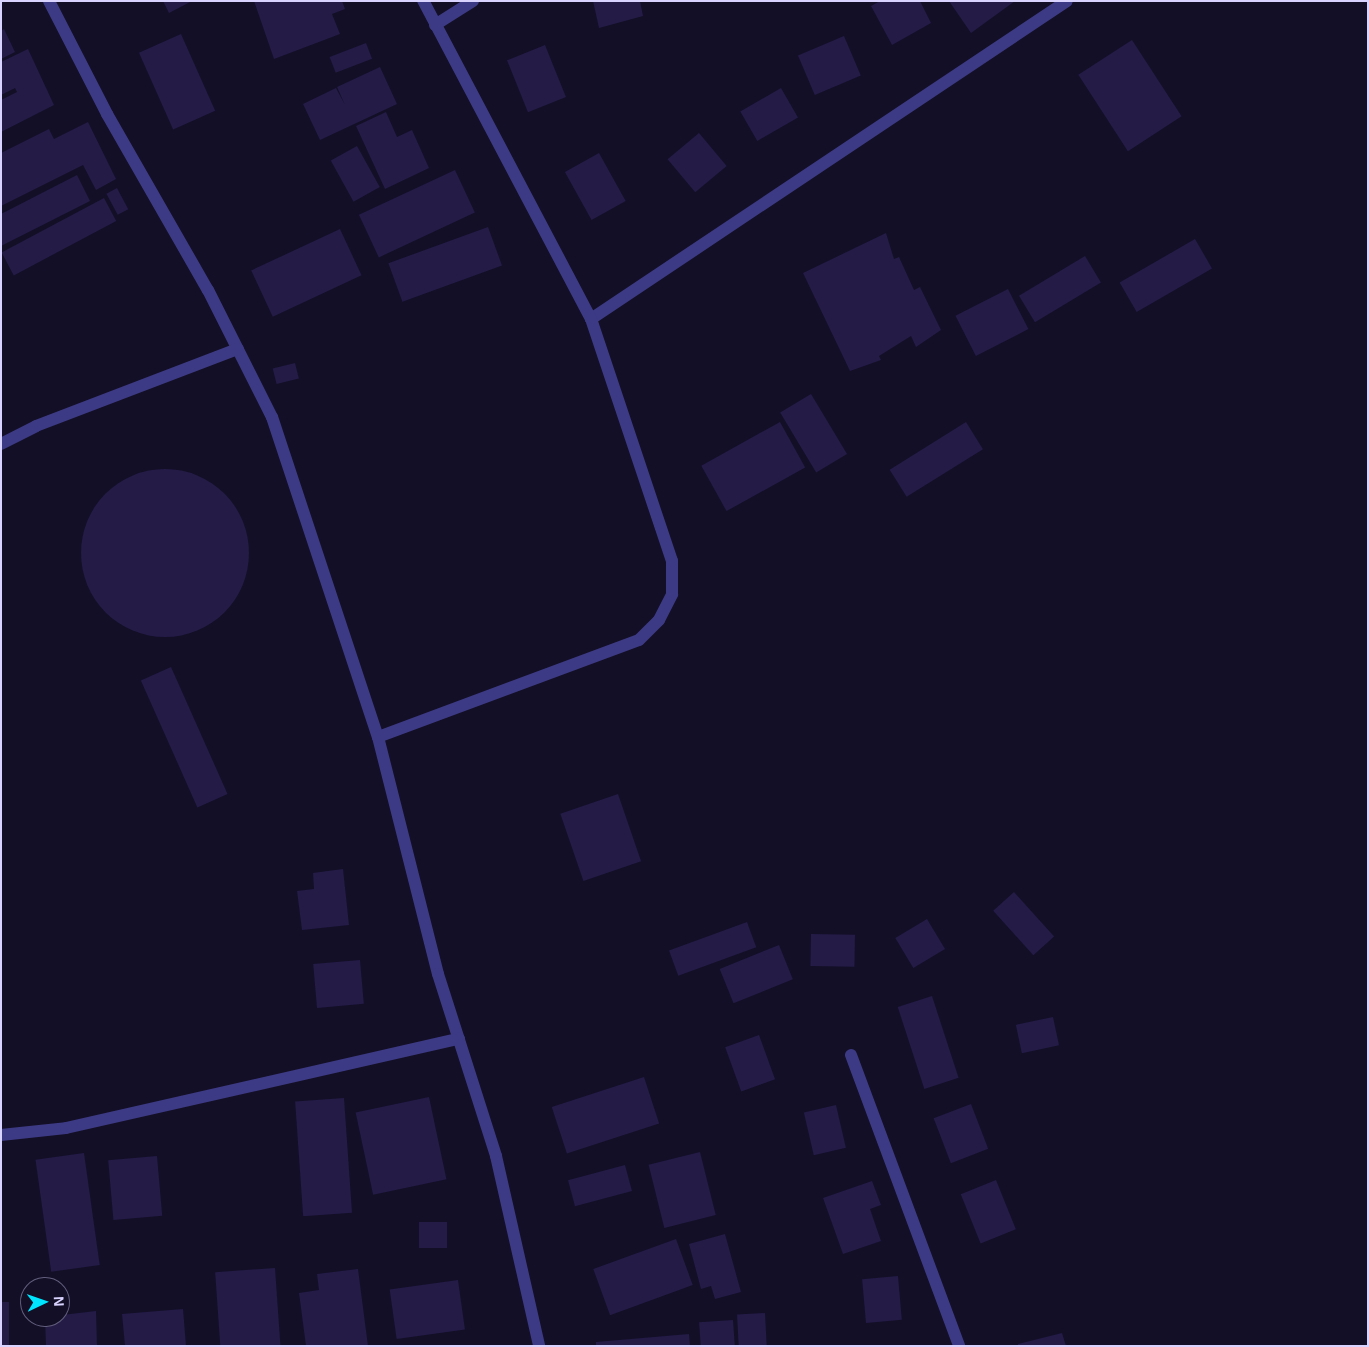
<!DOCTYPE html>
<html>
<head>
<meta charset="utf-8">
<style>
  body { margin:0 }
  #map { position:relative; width:1369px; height:1347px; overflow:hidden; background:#130f26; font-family:Arial,sans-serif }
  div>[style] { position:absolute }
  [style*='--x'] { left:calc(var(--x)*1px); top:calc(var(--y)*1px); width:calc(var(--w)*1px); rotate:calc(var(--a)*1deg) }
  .building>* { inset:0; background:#241b47; transform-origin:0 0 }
  .round { border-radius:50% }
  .minor>* { height:12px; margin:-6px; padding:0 6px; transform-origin:6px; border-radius:6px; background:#3d3a85 }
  span { translate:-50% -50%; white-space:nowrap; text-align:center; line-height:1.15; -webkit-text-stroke:4px #130f26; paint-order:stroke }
  .frame { position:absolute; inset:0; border:2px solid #d9d4ff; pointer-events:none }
  .north { position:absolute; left:20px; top:1277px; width:50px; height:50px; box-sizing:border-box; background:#130f26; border:1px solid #625e7d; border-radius:50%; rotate:87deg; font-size:14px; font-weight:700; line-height:20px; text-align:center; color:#d9d4ff }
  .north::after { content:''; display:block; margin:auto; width:18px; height:22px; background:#00e5ff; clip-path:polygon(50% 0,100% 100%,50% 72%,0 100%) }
</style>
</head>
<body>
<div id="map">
  <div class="building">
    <div style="clip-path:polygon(163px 1px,192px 1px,169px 13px)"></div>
    <div style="clip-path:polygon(254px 1px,342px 1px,345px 9px,332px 14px,340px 34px,274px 59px)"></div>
    <div style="clip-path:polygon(593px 1px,640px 1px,643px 16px,599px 28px)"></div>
    <div style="clip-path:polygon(880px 1px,920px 1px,931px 23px,892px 45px,871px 6px)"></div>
    <div style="clip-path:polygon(949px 1px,1015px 1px,971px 33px)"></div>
    <div style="clip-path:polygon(4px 29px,15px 52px,1px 59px,1px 31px)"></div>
    <div style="left:181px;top:34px;width:84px;height:46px;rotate:66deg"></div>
    <div style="left:844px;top:36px;width:43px;height:50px;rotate:67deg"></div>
    <div style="left:1132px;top:40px;width:91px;height:64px;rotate:57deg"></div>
    <div style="left:366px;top:43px;width:17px;height:39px;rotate:69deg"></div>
    <div style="left:545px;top:45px;width:56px;height:41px;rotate:68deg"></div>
    <div style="clip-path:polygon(28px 49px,54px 105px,1px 132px,1px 100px,17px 92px,15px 88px,1px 95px,1px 62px)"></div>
    <div style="clip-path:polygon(380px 67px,397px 104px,320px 140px,303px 104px,336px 88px,345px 105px,337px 87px)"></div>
    <div style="left:781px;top:88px;width:34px;height:47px;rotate:60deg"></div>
    <div style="clip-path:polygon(386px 112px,397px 137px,412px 130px,429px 168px,385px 189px,356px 126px)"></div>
    <div style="clip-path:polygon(88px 122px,116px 179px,96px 190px,83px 165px,1px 206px,1px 153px,49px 129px,54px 139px)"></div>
    <div style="left:699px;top:133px;width:43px;height:41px;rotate:50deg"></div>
    <div style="left:357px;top:146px;width:47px;height:30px;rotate:61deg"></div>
    <div style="left:599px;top:153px;width:55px;height:39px;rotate:61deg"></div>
    <div style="left:455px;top:170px;width:47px;height:106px;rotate:65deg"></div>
    <div style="clip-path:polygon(77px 175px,90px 201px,1px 246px,1px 214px)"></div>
    <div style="left:117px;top:188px;width:24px;height:12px;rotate:62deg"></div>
    <div style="left:104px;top:198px;width:26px;height:116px;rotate:62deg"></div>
    <div style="left:488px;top:227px;width:41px;height:106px;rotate:70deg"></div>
    <div style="left:340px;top:229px;width:51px;height:98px;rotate:65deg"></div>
    <div style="clip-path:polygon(886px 233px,894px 259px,899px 257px,914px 290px,920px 287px,941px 330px,916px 347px,911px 336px,879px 356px,881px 360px,850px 371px,803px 273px)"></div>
    <div style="left:1195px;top:239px;width:34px;height:87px;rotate:60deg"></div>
    <div style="left:1085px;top:256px;width:31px;height:77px;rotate:59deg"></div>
    <div style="left:1008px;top:289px;width:45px;height:59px;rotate:63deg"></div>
    <div style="left:295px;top:363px;width:16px;height:23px;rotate:76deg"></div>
    <div style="left:811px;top:394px;width:70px;height:36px;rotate:59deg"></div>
    <div style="left:780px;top:422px;width:52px;height:90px;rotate:61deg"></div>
    <div style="left:966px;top:422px;width:32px;height:90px;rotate:58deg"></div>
    <div class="round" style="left:81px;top:469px;width:168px;height:168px"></div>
    <div style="left:171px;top:667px;width:139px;height:33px;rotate:66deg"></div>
    <div style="left:618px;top:794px;width:71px;height:61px;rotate:71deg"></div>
    <div style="clip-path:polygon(343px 869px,349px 925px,302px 930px,297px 891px,314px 889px,313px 873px)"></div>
    <div style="left:1014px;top:892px;width:60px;height:28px;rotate:48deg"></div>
    <div style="left:927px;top:919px;width:35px;height:37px;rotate:59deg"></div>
    <div style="left:747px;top:922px;width:27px;height:83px;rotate:70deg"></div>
    <div style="left:811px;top:934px;width:44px;height:32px;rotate:1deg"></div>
    <div style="left:779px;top:945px;width:37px;height:64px;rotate:68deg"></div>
    <div style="left:360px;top:960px;width:44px;height:47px;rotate:85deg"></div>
    <div style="left:932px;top:996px;width:86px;height:36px;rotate:72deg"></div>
    <div style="left:1053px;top:1017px;width:29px;height:38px;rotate:78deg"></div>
    <div style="left:759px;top:1035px;width:47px;height:36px;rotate:70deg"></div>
    <div style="left:644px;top:1077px;width:49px;height:97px;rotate:72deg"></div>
    <div style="left:429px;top:1097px;width:84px;height:75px;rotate:78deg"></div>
    <div style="left:344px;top:1098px;width:115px;height:49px;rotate:86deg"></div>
    <div style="left:971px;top:1104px;width:48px;height:40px;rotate:69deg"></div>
    <div style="left:836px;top:1105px;width:44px;height:33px;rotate:77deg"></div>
    <div style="left:700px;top:1152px;width:65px;height:53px;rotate:76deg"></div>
    <div style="left:84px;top:1153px;width:113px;height:49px;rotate:82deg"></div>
    <div style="left:157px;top:1156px;width:60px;height:49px;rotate:85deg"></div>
    <div style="left:625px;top:1165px;width:27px;height:59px;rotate:75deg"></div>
    <div style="left:996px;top:1180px;width:53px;height:38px;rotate:68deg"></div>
    <div style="clip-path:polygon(872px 1181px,881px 1205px,870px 1209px,881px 1241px,843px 1254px,823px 1198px)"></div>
    <div style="left:419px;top:1222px;width:28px;height:26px"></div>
    <div style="clip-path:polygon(725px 1234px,741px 1292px,715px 1299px,711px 1286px,701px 1289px,689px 1244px)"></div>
    <div style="left:676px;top:1239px;width:49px;height:88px;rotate:70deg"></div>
    <div style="left:275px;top:1268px;width:78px;height:60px;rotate:86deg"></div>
    <div style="clip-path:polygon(358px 1269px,368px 1346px,306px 1346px,299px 1293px,319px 1290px,317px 1274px)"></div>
    <div style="left:898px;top:1276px;width:44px;height:36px;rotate:85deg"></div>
    <div style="left:458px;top:1280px;width:50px;height:69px;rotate:82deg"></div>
    <div style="left:1px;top:1302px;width:8px;height:44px"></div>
    <div style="clip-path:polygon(183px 1309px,186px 1346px,125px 1346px,122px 1314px)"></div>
    <div style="clip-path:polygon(96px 1311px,97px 1346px,46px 1346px,45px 1317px)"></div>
    <div style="left:765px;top:1313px;width:33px;height:28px;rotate:87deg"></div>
    <div style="left:733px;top:1320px;width:26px;height:34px;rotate:86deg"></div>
    <div style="clip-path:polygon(1062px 1333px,1066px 1346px,1018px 1346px,1018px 1344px)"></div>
    <div style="clip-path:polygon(689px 1334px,690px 1346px,596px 1346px,596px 1342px)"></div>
  </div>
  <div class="minor">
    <div style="--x:49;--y:1;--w:127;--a:62.8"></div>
    <div style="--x:107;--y:114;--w:203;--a:60.2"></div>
    <div style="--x:208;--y:290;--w:142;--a:63.3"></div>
    <div style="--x:272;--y:417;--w:337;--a:71.7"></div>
    <div style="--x:378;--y:737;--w:244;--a:75.8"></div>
    <div style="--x:438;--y:974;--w:191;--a:72.3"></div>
    <div style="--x:496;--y:1156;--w:195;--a:77.2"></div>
    <div style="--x:435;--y:25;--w:45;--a:-32.3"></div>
    <div style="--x:591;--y:319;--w:572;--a:-33.75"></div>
    <div style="--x:1;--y:444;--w:39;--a:-27"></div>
    <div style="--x:36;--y:426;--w:216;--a:-20.9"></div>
    <div style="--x:378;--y:737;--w:278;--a:-20.4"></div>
    <div style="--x:639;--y:640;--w:28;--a:-45"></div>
    <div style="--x:659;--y:620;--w:29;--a:-63"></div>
    <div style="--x:672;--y:594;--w:33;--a:-90"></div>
    <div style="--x:672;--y:561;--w:255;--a:-108.5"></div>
    <div style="--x:591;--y:319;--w:360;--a:-117.8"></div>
    <div style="--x:851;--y:1055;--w:310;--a:69.6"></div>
    <div style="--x:1;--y:1135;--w:65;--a:-6.1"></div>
    <div style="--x:66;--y:1128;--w:403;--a:-12.8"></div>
  </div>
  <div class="frame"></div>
  <div class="north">N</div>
</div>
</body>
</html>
